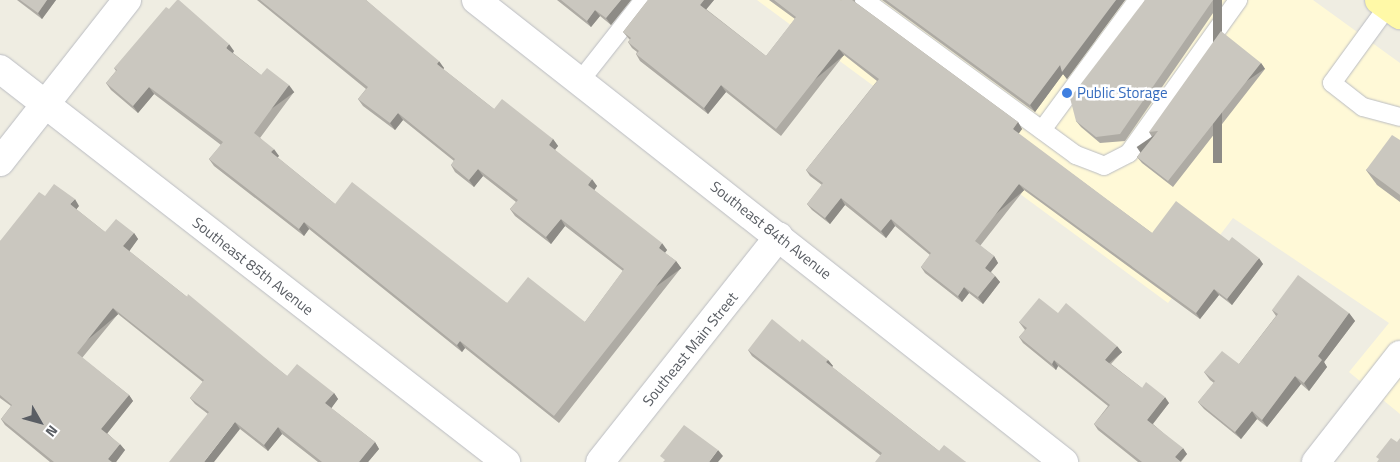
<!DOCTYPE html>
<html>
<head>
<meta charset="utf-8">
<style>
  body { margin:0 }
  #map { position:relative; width:1400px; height:462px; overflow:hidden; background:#efede2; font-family:"Titillium Web",sans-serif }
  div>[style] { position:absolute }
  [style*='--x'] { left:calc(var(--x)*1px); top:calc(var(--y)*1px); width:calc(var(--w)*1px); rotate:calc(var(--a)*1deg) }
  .commercial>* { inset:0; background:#fff9d7 }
  .roads { filter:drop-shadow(0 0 1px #babcc2) drop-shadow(0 0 1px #babcc2) }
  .lane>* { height:18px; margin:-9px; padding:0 9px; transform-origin:9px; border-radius:9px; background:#fff }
  .street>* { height:28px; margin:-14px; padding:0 14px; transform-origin:14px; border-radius:14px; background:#fff }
  .primary>* { height:28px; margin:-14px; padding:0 14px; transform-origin:14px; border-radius:14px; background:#fff9a7 }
  .wall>* { inset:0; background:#aeaba4 }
  .shaded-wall>* { inset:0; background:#8d8b86; transform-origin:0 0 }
  .building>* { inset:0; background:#cac7bf }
  .dots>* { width:14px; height:14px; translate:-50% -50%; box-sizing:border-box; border:2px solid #fff; border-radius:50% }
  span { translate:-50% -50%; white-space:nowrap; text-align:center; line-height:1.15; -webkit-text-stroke:5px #fff; paint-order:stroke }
  .shop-label { font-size:15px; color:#366cbe }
  .left { translate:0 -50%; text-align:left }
  .street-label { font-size:15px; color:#5a5e64 }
  .north { position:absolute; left:15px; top:397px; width:50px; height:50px; -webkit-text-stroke:4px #fff; paint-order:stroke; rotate:128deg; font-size:14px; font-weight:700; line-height:20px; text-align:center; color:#5a5e64 }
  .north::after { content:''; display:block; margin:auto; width:18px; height:22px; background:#5a5e64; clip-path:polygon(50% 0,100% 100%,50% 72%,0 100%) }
</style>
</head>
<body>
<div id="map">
  <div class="commercial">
    <div style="clip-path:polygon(757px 0,1313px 0,1400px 63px,1400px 414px,1349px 372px,1389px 323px,1233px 218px,1168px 303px)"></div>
  </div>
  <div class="roads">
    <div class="lane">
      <div style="--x:864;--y:0;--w:263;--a:36.2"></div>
      <div style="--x:1076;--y:155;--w:30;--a:21"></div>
      <div style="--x:1104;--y:166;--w:28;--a:-27"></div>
      <div style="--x:1129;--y:153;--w:188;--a:-54.5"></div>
      <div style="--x:1388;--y:6;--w:95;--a:126"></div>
      <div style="--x:1332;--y:83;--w:39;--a:38"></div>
      <div style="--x:1363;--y:107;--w:38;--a:15"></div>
      <div style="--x:580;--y:81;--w:103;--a:-51.7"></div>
      <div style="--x:1042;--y:130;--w:162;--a:-53.6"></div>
    </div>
    <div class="street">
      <div style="--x:476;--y:0;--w:748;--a:38.16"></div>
      <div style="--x:0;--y:69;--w:641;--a:37.84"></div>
      <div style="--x:0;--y:162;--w:206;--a:-51.9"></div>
      <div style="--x:600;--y:462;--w:288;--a:-51.6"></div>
      <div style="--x:1316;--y:462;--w:136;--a:-51.9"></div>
    </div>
    <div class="primary">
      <div style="--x:1379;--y:0;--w:26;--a:36"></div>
    </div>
  </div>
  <div class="wall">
    <div style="clip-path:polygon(17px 0,56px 0,42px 19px)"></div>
    <div style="clip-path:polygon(257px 0,366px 0,444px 68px,443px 69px,494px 109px,553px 139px,558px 146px,555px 150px,597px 186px,594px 190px,667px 250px,665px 253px,676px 261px,681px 268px,559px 423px,465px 348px,462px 352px,309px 229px,304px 236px,214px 166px,209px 159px,221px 145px,154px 94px,138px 113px,111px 90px,106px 83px,116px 71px,114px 68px,234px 51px,233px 53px,261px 75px,294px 92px,260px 138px,279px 156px,277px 157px,335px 204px,507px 303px,585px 322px,623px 271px,565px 226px,551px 244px,515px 216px,510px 209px,516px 202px,483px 176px,474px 187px,455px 172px,451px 165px,454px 161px,403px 120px,395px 130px,363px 106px,358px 99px,366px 89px)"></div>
    <div style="clip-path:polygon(557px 0,631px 0,611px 25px,600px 16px,591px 27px)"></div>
    <div style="clip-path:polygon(648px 0,714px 0,706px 9px,766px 56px,795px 19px,769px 0,840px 0,842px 1px,841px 0,855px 0,855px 2px,1018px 122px,1022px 129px,1018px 134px,1152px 233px,1229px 241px,1263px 264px,1232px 305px,1219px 295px,1200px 319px,1024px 190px,980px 246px,994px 256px,998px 263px,991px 272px,995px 276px,1000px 282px,983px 304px,969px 293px,962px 302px,925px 273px,921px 267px,930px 255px,895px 226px,886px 238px,845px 205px,830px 224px,812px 210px,807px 204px,822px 185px,810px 176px,806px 170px,877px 81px,844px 55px,781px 136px,726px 92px,708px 114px,640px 61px,636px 54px,637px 52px,632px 48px,628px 42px,630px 40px,623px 32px)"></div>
    <div style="clip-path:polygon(882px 0,1125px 0,1067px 79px,1063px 74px,1035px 112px)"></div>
    <div style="clip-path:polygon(1145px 0,1222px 0,1125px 141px,1100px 143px,1081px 127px,1076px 121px)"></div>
    <div style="clip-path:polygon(1261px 63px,1265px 69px,1173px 187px,1142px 163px,1137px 157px,1152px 137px,1149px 132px)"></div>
    <div style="clip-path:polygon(1400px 140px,1400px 202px,1377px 185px,1366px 170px)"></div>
    <div style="clip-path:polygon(79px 206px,76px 209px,105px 232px,134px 233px,138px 239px,129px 251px,287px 376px,334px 393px,338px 399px,331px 408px,375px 442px,379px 449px,368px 462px,318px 462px,282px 434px,268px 451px,240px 429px,208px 414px,195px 404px,190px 398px,203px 382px,118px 314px,82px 358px,129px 395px,133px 401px,107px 433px,125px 450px,116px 462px,50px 462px,5px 425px,1px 419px,11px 406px,0 398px,0 241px)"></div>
    <div style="clip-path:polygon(1272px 310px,1349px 313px,1355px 321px,1324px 362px,1327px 367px,1309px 391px,1301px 384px,1267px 427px,1257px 419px,1241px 439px,1204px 409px,1198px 402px,1214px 383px,1210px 380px,1204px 372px,1239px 364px,1276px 316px)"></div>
    <div style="clip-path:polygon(1058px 313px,1122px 352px,1111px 364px,1142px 388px,1169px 403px,1153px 424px,1187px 454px,1181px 462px,1138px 462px,1098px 430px,1094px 424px,1108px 406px,1058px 366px,1056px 370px,1023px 343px,1019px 337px,1025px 330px,1019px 322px)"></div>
    <div style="clip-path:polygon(800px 342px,828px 360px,833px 366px,832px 367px,939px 451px,966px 462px,880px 455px,752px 356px,748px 350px)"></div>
  </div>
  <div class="shaded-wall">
    <div style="clip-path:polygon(47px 0,56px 0,42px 19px,38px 13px)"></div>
    <div style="clip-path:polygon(621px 0,631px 0,611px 25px,606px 18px)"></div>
    <div style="clip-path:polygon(704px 0,714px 0,705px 11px,700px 5px)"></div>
    <div style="clip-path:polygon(1116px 0,1125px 0,1067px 79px,1063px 74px,1035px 112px,1030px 105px,1060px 65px)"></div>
    <div style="left:1213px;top:0;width:9px;height:163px"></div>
    <div style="clip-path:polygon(595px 10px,600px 16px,591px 27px,587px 21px)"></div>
    <div style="clip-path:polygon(229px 44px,234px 51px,231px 55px,226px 48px)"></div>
    <div style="left:839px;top:49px;width:8px;height:102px;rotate:50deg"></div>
    <div style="clip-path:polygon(439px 61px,444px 68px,442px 71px,437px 64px)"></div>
    <div style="left:1261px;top:63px;width:7px;height:150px;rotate:56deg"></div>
    <div style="left:289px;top:85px;width:9px;height:59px;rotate:54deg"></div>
    <div style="clip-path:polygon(721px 85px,726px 92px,708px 114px,704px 108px)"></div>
    <div style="clip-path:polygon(149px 87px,154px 94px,138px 113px,133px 106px)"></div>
    <div style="clip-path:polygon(398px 113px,403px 120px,395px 130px,390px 123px)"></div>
    <div style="clip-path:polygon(1018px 122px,1022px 129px,1017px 136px,1013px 129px)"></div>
    <div style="clip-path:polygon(553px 139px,558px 146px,553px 152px,549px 145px)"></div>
    <div style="clip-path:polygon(274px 149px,279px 156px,276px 159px,271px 152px)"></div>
    <div style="clip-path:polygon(478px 169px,483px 176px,474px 187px,469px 180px)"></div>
    <div style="clip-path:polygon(592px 179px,597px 186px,593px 192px,588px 185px)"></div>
    <div style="left:1019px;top:184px;width:8px;height:72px;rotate:50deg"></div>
    <div style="clip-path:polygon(841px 198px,845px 205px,830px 224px,825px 218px)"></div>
    <div style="clip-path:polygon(75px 199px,79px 206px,75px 211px,70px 204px)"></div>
    <div style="clip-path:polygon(561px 219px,565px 226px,551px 244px,546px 237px)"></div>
    <div style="clip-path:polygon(891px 219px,895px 226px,886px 238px,881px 231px)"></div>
    <div style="clip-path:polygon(304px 222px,309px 229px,304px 236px,299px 229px)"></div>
    <div style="clip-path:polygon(134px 233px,138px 239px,128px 253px,123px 246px)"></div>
    <div style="clip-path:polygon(662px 243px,667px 250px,663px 255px,659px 248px)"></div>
    <div style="clip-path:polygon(994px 256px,998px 263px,989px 274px,985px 268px)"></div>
    <div style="clip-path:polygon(1259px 258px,1263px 264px,1232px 305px,1227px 299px)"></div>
    <div style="left:676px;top:261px;width:9px;height:197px;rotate:54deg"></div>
    <div style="clip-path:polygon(995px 276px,1000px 282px,983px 304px,978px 297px)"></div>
    <div style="clip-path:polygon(964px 287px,969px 293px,962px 302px,958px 296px)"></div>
    <div style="clip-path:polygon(1214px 289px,1219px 295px,1200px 319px,1196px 313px)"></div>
    <div style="left:113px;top:308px;width:8px;height:58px;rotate:50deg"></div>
    <div style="clip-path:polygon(1349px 313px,1355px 321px,1324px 362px,1327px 367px,1309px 391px,1304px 383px,1318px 356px)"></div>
    <div style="clip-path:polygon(460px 341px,465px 348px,462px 352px,457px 345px)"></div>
    <div style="left:1117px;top:346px;width:8px;height:18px;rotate:50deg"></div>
    <div style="clip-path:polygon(828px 360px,833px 366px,830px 368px,826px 362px)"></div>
    <div style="clip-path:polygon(1054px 360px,1058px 366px,1056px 370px,1052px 364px)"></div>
    <div style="clip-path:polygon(1295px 376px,1301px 384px,1267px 427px,1262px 420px)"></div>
    <div style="clip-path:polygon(334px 393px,338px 399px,330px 410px,325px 403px)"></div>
    <div style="clip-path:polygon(129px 395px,133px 401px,106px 435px,101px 429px)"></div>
    <div style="clip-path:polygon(1165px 397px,1169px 403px,1151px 426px,1147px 420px)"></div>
    <div style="clip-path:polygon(1252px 411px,1257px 419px,1241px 439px,1235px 432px)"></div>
    <div style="clip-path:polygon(235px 422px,240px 429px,214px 462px,204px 462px)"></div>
    <div style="clip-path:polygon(278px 427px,282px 434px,268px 451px,264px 445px)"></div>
    <div style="clip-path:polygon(375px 442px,379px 449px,368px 462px,359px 462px)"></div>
    <div style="clip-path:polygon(120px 444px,125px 450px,116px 462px,110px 462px,108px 459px)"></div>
    <div style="clip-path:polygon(1183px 448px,1187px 454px,1180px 462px,1175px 457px)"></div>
    <div style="clip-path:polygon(718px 450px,723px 456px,718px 462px,709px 462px)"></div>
  </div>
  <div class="building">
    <div style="clip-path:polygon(20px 0,47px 0,38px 13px)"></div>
    <div style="clip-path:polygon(177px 0,179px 0,229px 44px,226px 48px,261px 75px,267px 68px,289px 85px,254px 133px,274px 149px,271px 152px,335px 204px,352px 182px,507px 303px,528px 277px,585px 322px,624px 269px,561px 219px,546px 237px,510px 209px,518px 200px,478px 169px,469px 180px,451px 165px,455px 159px,398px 113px,390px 123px,358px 99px,368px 87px,260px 0,366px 0,439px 61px,437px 64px,494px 109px,502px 99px,553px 139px,549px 145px,592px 179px,588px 185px,662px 243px,659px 248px,676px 261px,554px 416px,460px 341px,457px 345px,304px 222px,299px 229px,209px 159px,223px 142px,149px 87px,133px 106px,106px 83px,117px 70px,114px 68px,166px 7px,169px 9px)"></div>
    <div style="clip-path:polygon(561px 0,621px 0,606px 18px,595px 10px,587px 21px)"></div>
    <div style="clip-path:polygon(648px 0,704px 0,700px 5px,766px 56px,796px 17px,774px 0,840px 0,842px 1px,841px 0,852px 0,1018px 122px,1013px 129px,1152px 233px,1176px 201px,1229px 241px,1232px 237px,1259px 258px,1227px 299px,1214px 289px,1196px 313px,1019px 184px,975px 241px,994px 256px,985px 268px,995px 276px,978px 297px,964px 287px,958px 296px,921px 267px,931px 253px,891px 219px,881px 231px,841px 198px,825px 218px,807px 204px,823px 183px,806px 170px,879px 79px,839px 49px,776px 129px,721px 85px,704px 108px,636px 54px,639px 51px,628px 42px,631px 38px,623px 32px)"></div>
    <div style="clip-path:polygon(886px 0,1116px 0,1062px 72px,1060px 65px,1030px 105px)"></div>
    <div style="clip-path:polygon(1145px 0,1213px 0,1120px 134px,1096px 137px,1076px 121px,1070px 98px)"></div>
    <div style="clip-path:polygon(1221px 31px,1261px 63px,1168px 181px,1137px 157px,1158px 131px,1149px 132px)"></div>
    <div style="clip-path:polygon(1392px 135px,1400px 140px,1400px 195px,1366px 170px)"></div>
    <div style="clip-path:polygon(54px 184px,75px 199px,70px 204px,105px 232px,116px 219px,134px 233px,123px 246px,187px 297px,188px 294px,287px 376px,297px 364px,334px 393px,325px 403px,375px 442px,359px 462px,322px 462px,278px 427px,264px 445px,235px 422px,204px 462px,169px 462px,209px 412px,190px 398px,204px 380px,113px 308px,77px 353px,129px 395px,101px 429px,120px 444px,108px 459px,112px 462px,54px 462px,1px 419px,12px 405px,0 395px,0 241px,39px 192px,45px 196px)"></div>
    <div style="clip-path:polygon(1298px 275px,1349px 313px,1318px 356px,1322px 360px,1304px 383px,1295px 376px,1262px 420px,1252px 411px,1235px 432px,1198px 402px,1215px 381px,1204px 372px,1222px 351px,1239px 364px,1278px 314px,1272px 310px)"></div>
    <div style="clip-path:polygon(1039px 298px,1058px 313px,1066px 303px,1117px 346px,1105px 360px,1142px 388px,1146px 382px,1165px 397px,1147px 420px,1183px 448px,1175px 457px,1181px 462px,1142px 462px,1094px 424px,1110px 405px,1054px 360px,1052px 364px,1019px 337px,1027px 328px,1019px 322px)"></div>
    <div style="clip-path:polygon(772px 319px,800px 342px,802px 339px,828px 360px,826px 362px,939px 451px,944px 445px,966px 462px,875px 462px,882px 453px,748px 350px)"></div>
    <div style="clip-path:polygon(684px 425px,718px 450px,709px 462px,663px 462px,665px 460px,660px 456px)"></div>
    <div style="clip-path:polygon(1391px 438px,1397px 442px,1400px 438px,1400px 462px,1377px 462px,1379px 459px,1376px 457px)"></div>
  </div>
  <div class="dots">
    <div style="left:1067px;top:93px;background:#3f7fe0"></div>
  </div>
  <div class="shop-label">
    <span class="left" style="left:1077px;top:93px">Public Storage</span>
  </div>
  <div class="street-label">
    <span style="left:771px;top:230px;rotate:38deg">Southeast 84th Avenue</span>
    <span style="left:253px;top:266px;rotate:38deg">Southeast 85th Avenue</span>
    <span style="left:690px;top:349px;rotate:-51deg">Southeast Main Street</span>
  </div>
  <div class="north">N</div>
</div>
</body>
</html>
